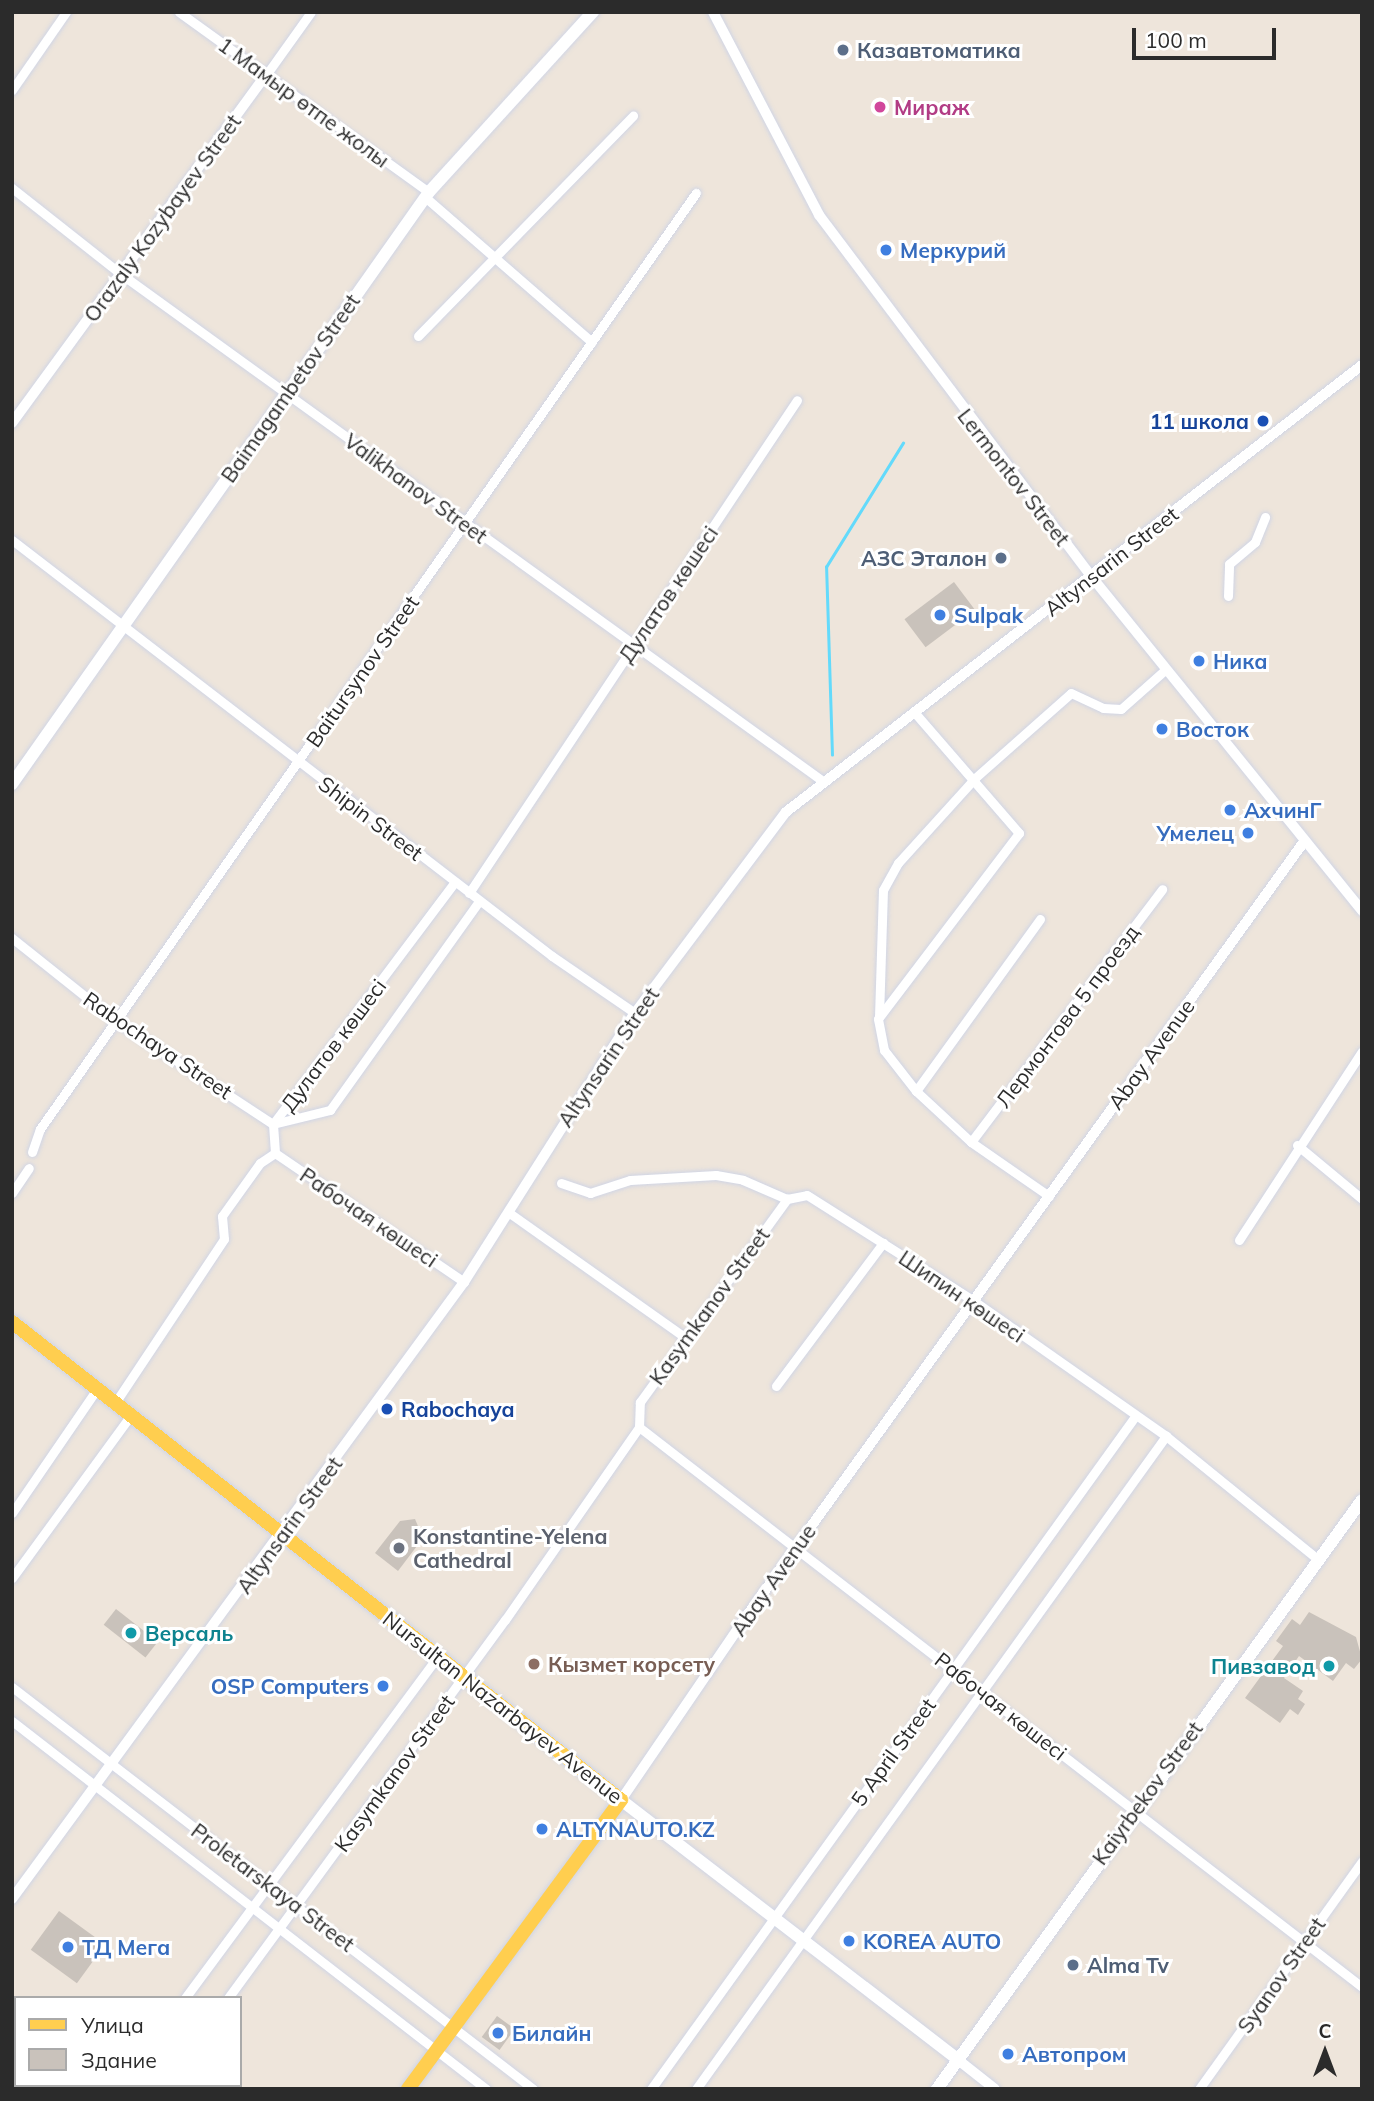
<!DOCTYPE html>
<html>
<head>
<meta charset="utf-8">
<style>
  body { margin:0 }
  #map { position:relative; width:1374px; height:2101px; overflow:hidden; background:#eee5db; font-family:Mulish,sans-serif }
  div>[style] { position:absolute }
  [style*='--x'] { left:calc(var(--x)*1px); top:calc(var(--y)*1px); width:calc(var(--w)*1px); rotate:calc(var(--a)*1deg) }
  .stream>* { height:2.5px; margin:-1.25px; padding:0 1.25px; transform-origin:1.25px; border-radius:1.25px; background:#63dafb }
  .building>* { inset:0; background:#c9c2bb; transform-origin:0 0 }
  .roads { filter:drop-shadow(0 0 2px #d0d5e5) drop-shadow(0 0 2px #d0d5e5) }
  .minor>* { height:9px; margin:-4.5px; padding:0 4.5px; transform-origin:4.5px; border-radius:4.5px; background:#fff }
  .tertiary>* { height:10px; margin:-5px; padding:0 5px; transform-origin:5px; border-radius:5px; background:#fff }
  .secondary>* { height:12px; margin:-6px; padding:0 6px; transform-origin:6px; border-radius:6px; background:#fff }
  .primary>* { height:14px; margin:-7px; padding:0 7px; transform-origin:7px; border-radius:7px; background:#ffce4f }
  .dots>* { width:19px; height:19px; translate:-50% -50%; box-sizing:border-box; border:4px solid #fff; border-radius:50% }
  span { translate:-50% -50%; white-space:nowrap; text-align:center; line-height:1.15; -webkit-text-stroke:6px #fff; paint-order:stroke }
  .service-label { font-size:21px; color:#4e5e75; font-weight:700 }
  .left { translate:0 -50%; text-align:left }
  .right { translate:-100% -50%; text-align:right }
  .street-label { font-size:21px; color:#2b2b2b }
  .hotel-label { font-size:21px; color:#b23c85; font-weight:700 }
  .shop-label { font-size:21px; color:#366cbe; font-weight:700 }
  .transit-label { font-size:21px; color:#164399; font-weight:700 }
  .worship-label { font-size:21px; color:#5b616d; font-weight:700 }
  .culture-label { font-size:21px; color:#0d838f; font-weight:700 }
  .education-label { font-size:21px; color:#785e54; font-weight:700 }
  .frame { position:absolute; inset:0; border:14px solid #2b2b2b; pointer-events:none }
  .legend { position:absolute; left:14px; top:1996px; width:228px; height:91px; box-sizing:border-box; background:#fff; border:2px solid #aaa; margin:0; padding:9px 12px; list-style:none; font-size:21px; color:#2b2b2b }
  .legend li { display:flex; align-items:center; gap:14px; height:35px }
  .legend b { width:35px; border:2px solid #aaa }
  .north { position:absolute; left:1290px; top:2017px; width:70px; height:70px; -webkit-text-stroke:5px #fff; paint-order:stroke; rotate:0deg; font-size:19px; font-weight:700; line-height:28px; text-align:center; color:#2b2b2b }
  .north::after { content:''; display:block; margin:auto; width:24px; height:32px; background:#2b2b2b; clip-path:polygon(50% 0,100% 100%,50% 72%,0 100%) }
  .scale { position:absolute; left:1132px; top:28px; width:144px; height:32px; box-sizing:border-box; border:4px solid #2b2b2b; border-top:0; padding-left:9px; font-size:21px; line-height:24px; white-space:nowrap; color:#2b2b2b; -webkit-text-stroke:5px #fff; paint-order:stroke }
</style>
</head>
<body>
<div id="map">
  <div class="stream">
    <div style="--x:832;--y:755;--w:188;--a:-91.8"></div>
    <div style="--x:826;--y:567;--w:146;--a:-58.2"></div>
  </div>
  <div class="building">
    <div style="left:954px;top:582px;width:35px;height:62px;rotate:53deg"></div>
    <div style="clip-path:polygon(415px 1519px,423px 1538px,398px 1571px,375px 1553px,400px 1521px)"></div>
    <div style="left:116px;top:1609px;width:53px;height:20px;rotate:38deg"></div>
    <div style="clip-path:polygon(1309px 1612px,1356px 1637px,1362px 1659px,1354px 1669px,1346px 1663px,1333px 1681px,1299px 1656px,1284px 1678px,1303px 1691px,1298px 1699px,1305px 1704px,1298px 1715px,1290px 1709px,1280px 1723px,1245px 1698px,1283px 1646px,1276px 1641px,1292px 1619px,1300px 1625px)"></div>
    <div style="left:59px;top:1911px;width:57px;height:48px;rotate:36deg"></div>
    <div style="left:497px;top:2016px;width:22px;height:26px;rotate:36deg"></div>
  </div>
  <div class="roads">
    <div class="minor">
      <div style="--x:179;--y:12;--w:308;--a:35.8"></div>
      <div style="--x:266;--y:75;--w:77;--a:-54.5"></div>
      <div style="--x:12;--y:90;--w:95;--a:-55.3"></div>
      <div style="--x:12;--y:188;--w:139;--a:38.3"></div>
      <div style="--x:121;--y:274;--w:867;--a:35.85"></div>
      <div style="--x:425;--y:197;--w:221;--a:41"></div>
      <div style="--x:418;--y:336;--w:308;--a:-45.7"></div>
      <div style="--x:12;--y:540;--w:682;--a:37.61"></div>
      <div style="--x:552;--y:956;--w:101;--a:34.5"></div>
      <div style="--x:1228;--y:596;--w:32;--a:-88"></div>
      <div style="--x:1229;--y:564;--w:34;--a:-40"></div>
      <div style="--x:1255;--y:542;--w:27;--a:-68"></div>
      <div style="--x:915;--y:713;--w:159;--a:49.1"></div>
      <div style="--x:1019;--y:833;--w:233;--a:127.2"></div>
      <div style="--x:878;--y:1019;--w:32;--a:79"></div>
      <div style="--x:884;--y:1050;--w:52;--a:52"></div>
      <div style="--x:916;--y:1091;--w:75;--a:42.8"></div>
      <div style="--x:971;--y:1142;--w:95;--a:34.7"></div>
      <div style="--x:469;--y:893;--w:592;--a:-56.36"></div>
      <div style="--x:12;--y:938;--w:133;--a:38.6"></div>
      <div style="--x:116;--y:1021;--w:188;--a:33.3"></div>
      <div style="--x:879;--y:1017;--w:127;--a:-88.2"></div>
      <div style="--x:883;--y:890;--w:31;--a:-61"></div>
      <div style="--x:898;--y:863;--w:115;--a:-47.8"></div>
      <div style="--x:975;--y:778;--w:128;--a:-41.5"></div>
      <div style="--x:1071;--y:693;--w:35;--a:25"></div>
      <div style="--x:1103;--y:708;--w:18;--a:3"></div>
      <div style="--x:1121;--y:709;--w:60;--a:-41.6"></div>
      <div style="--x:916;--y:1091;--w:212;--a:-54.2"></div>
      <div style="--x:273;--y:1124;--w:59;--a:-13.8"></div>
      <div style="--x:330;--y:1110;--w:257;--a:-54.5"></div>
      <div style="--x:273;--y:1124;--w:303;--a:-53.1"></div>
      <div style="--x:273;--y:1124;--w:29;--a:86"></div>
      <div style="--x:971;--y:1142;--w:317;--a:-52.9"></div>
      <div style="--x:1297;--y:1145;--w:85;--a:39.7"></div>
      <div style="--x:32;--y:1152;--w:24;--a:-71"></div>
      <div style="--x:40;--y:1129;--w:1143;--a:-54.98"></div>
      <div style="--x:275;--y:1153;--w:229;--a:34.3"></div>
      <div style="--x:561;--y:1183;--w:31;--a:19"></div>
      <div style="--x:590;--y:1193;--w:42;--a:-18"></div>
      <div style="--x:630;--y:1180;--w:86;--a:-3.3"></div>
      <div style="--x:716;--y:1175;--w:27;--a:10"></div>
      <div style="--x:743;--y:1180;--w:48;--a:23.4"></div>
      <div style="--x:787;--y:1199;--w:20;--a:-11"></div>
      <div style="--x:807;--y:1195;--w:198;--a:32.4"></div>
      <div style="--x:974;--y:1301;--w:235;--a:35.1"></div>
      <div style="--x:1166;--y:1436;--w:192;--a:39.1"></div>
      <div style="--x:12;--y:1193;--w:30;--a:-56"></div>
      <div style="--x:508;--y:1212;--w:218;--a:35.3"></div>
      <div style="--x:1239;--y:1240;--w:225;--a:-56.9"></div>
      <div style="--x:776;--y:1386;--w:179;--a:-53.2"></div>
      <div style="--x:115;--y:1403;--w:197;--a:-56.4"></div>
      <div style="--x:224;--y:1239;--w:23;--a:-95"></div>
      <div style="--x:222;--y:1216;--w:65;--a:-54.4"></div>
      <div style="--x:260;--y:1163;--w:18;--a:-34"></div>
      <div style="--x:639;--y:1427;--w:915;--a:37.76"></div>
      <div style="--x:12;--y:1513;--w:150;--a:-55.6"></div>
      <div style="--x:12;--y:1578;--w:202;--a:-53.9"></div>
      <div style="--x:12;--y:1687;--w:658;--a:37.65"></div>
      <div style="--x:12;--y:1721;--w:600;--a:37.82"></div>
      <div style="--x:185;--y:1998;--w:425;--a:-53.5"></div>
      <div style="--x:228;--y:1998;--w:469;--a:-53.8"></div>
      <div style="--x:505;--y:1620;--w:235;--a:-55.2"></div>
      <div style="--x:639;--y:1427;--w:25;--a:-88"></div>
      <div style="--x:640;--y:1402;--w:251;--a:-54.1"></div>
      <div style="--x:12;--y:2086;--w:4;--a:45"></div>
      <div style="--x:118;--y:2089;--w:5;--a:-53"></div>
      <div style="--x:161;--y:2089;--w:4;--a:-63"></div>
      <div style="--x:651;--y:2089;--w:830;--a:-54.26"></div>
      <div style="--x:696;--y:2089;--w:805;--a:-54.26"></div>
      <div style="--x:1199;--y:2089;--w:280;--a:-54.4"></div>
    </div>
    <div class="tertiary">
      <div style="--x:713;--y:12;--w:229;--a:62.4"></div>
      <div style="--x:819;--y:215;--w:452;--a:53"></div>
      <div style="--x:1091;--y:576;--w:431;--a:51"></div>
      <div style="--x:12;--y:423;--w:431;--a:-53.9"></div>
      <div style="--x:621;--y:1800;--w:225;--a:-55.7"></div>
      <div style="--x:748;--y:1614;--w:950;--a:-54.25"></div>
      <div style="--x:12;--y:1899;--w:765;--a:-53.77"></div>
      <div style="--x:464;--y:1282;--w:319;--a:-57.6"></div>
      <div style="--x:635;--y:1013;--w:251;--a:-53.1"></div>
      <div style="--x:786;--y:812;--w:729;--a:-37.81"></div>
      <div style="--x:957;--y:2059;--w:48;--a:38.3"></div>
    </div>
    <div class="secondary">
      <div style="--x:12;--y:784;--w:724;--a:-54.84"></div>
      <div style="--x:429;--y:192;--w:244;--a:-47.7"></div>
      <div style="--x:621;--y:1800;--w:424;--a:37.6"></div>
      <div style="--x:937;--y:2089;--w:726;--a:-54.19"></div>
    </div>
    <div class="primary">
      <div style="--x:12;--y:1322;--w:774;--a:38.13"></div>
      <div style="--x:621;--y:1800;--w:359;--a:126.4"></div>
    </div>
  </div>
  <div class="dots">
    <div style="left:843px;top:50px;background:#5c6f8a"></div>
    <div style="left:880px;top:107px;background:#d1479c"></div>
    <div style="left:886px;top:250px;background:#3f7fe0"></div>
    <div style="left:1263px;top:421px;background:#1a4fb4"></div>
    <div style="left:1001px;top:558px;background:#5c6f8a"></div>
    <div style="left:940px;top:615px;background:#3f7fe0"></div>
    <div style="left:1199px;top:661px;background:#3f7fe0"></div>
    <div style="left:1162px;top:729px;background:#3f7fe0"></div>
    <div style="left:1230px;top:810px;background:#3f7fe0"></div>
    <div style="left:1248px;top:833px;background:#3f7fe0"></div>
    <div style="left:387px;top:1409px;background:#1a4fb4"></div>
    <div style="left:399px;top:1548px;background:#6b7280"></div>
    <div style="left:131px;top:1633px;background:#0f9aa8"></div>
    <div style="left:534px;top:1664px;background:#8d6e63"></div>
    <div style="left:1329px;top:1666px;background:#0f9aa8"></div>
    <div style="left:383px;top:1686px;background:#3f7fe0"></div>
    <div style="left:542px;top:1829px;background:#3f7fe0"></div>
    <div style="left:849px;top:1941px;background:#3f7fe0"></div>
    <div style="left:68px;top:1947px;background:#3f7fe0"></div>
    <div style="left:1073px;top:1965px;background:#5c6f8a"></div>
    <div style="left:498px;top:2033px;background:#3f7fe0"></div>
    <div style="left:1008px;top:2054px;background:#3f7fe0"></div>
  </div>
  <div class="service-label">
    <span class="left" style="left:857px;top:50px">Казавтоматика</span>
    <span class="right" style="left:987px;top:558px">АЗС Эталон</span>
    <span class="left" style="left:1087px;top:1965px">Alma Tv</span>
  </div>
  <div class="street-label">
    <span style="left:304px;top:102px;rotate:36deg">1 Мамыр өтпе жолы</span>
    <span style="left:162px;top:218px;rotate:-54deg">Orazaly Kozybayev Street</span>
    <span style="left:290px;top:388px;rotate:-55deg">Baimagambetov Street</span>
    <span style="left:1014px;top:477px;rotate:52deg">Lermontov Street</span>
    <span style="left:416px;top:488px;rotate:36deg">Valikhanov Street</span>
    <span style="left:1111px;top:561px;rotate:-38deg">Altynsarin Street</span>
    <span style="left:668px;top:594px;rotate:-56deg">Дулатов көшесі</span>
    <span style="left:362px;top:671px;rotate:-55deg">Baitursynov Street</span>
    <span style="left:371px;top:818px;rotate:37deg">Shipin Street</span>
    <span style="left:1067px;top:1016px;rotate:-53deg">Лермонтова 5 проезд</span>
    <span style="left:158px;top:1045px;rotate:34deg">Rabochaya Street</span>
    <span style="left:333px;top:1045px;rotate:-53deg">Дулатов көшесі</span>
    <span style="left:1151px;top:1054px;rotate:-54deg">Abay Avenue</span>
    <span style="left:608px;top:1057px;rotate:-56deg">Altynsarin Street</span>
    <span style="left:369px;top:1217px;rotate:34deg">Рабочая көшесі</span>
    <span style="left:962px;top:1296px;rotate:34deg">Шипин көшесі</span>
    <span style="left:709px;top:1306px;rotate:-54deg">Kasymkanov Street</span>
    <span style="left:289px;top:1525px;rotate:-54deg">Altynsarin Street</span>
    <span style="left:773px;top:1580px;rotate:-55deg">Abay Avenue</span>
    <span style="left:1001px;top:1706px;rotate:38deg">Рабочая көшесі</span>
    <span style="left:503px;top:1707px;rotate:38deg">Nursultan Nazarbayev Avenue</span>
    <span style="left:893px;top:1752px;rotate:-54deg">5 April Street</span>
    <span style="left:394px;top:1773px;rotate:-54deg">Kasymkanov Street</span>
    <span style="left:1147px;top:1793px;rotate:-54deg">Kaiyrbekov Street</span>
    <span style="left:273px;top:1887px;rotate:37deg">Proletarskaya Street</span>
    <span style="left:1281px;top:1975px;rotate:-55deg">Syanov Street</span>
  </div>
  <div class="hotel-label">
    <span class="left" style="left:894px;top:107px">Мираж</span>
  </div>
  <div class="shop-label">
    <span class="left" style="left:900px;top:250px">Меркурий</span>
    <span class="left" style="left:954px;top:615px">Sulpak</span>
    <span class="left" style="left:1213px;top:661px">Ника</span>
    <span class="left" style="left:1176px;top:729px">Восток</span>
    <span class="left" style="left:1244px;top:810px">АхчинГ</span>
    <span class="right" style="left:1234px;top:833px">Умелец</span>
    <span class="right" style="left:369px;top:1686px">OSP Computers</span>
    <span class="left" style="left:556px;top:1829px">ALTYNAUTO.KZ</span>
    <span class="left" style="left:863px;top:1941px">KOREA AUTO</span>
    <span class="left" style="left:82px;top:1947px">ТД Мега</span>
    <span class="left" style="left:512px;top:2033px">Билайн</span>
    <span class="left" style="left:1022px;top:2054px">Автопром</span>
  </div>
  <div class="transit-label">
    <span class="right" style="left:1249px;top:421px">11 школа</span>
    <span class="left" style="left:401px;top:1409px">Rabochaya</span>
  </div>
  <div class="worship-label">
    <span class="left" style="left:413px;top:1548px">Konstantine-Yelena<br>Cathedral</span>
  </div>
  <div class="culture-label">
    <span class="left" style="left:145px;top:1633px">Версаль</span>
    <span class="right" style="left:1315px;top:1666px">Пивзавод</span>
  </div>
  <div class="education-label">
    <span class="left" style="left:548px;top:1664px">Кызмет корсету</span>
  </div>
  <div class="frame"></div>
  <ul class="legend">
  <li><b style="height:9px;background:#ffce4f"></b>Улица</li>
  <li><b style="height:19px;background:#c9c2bb"></b>Здание</li>
  </ul>
  <div class="north">С</div>
  <div class="scale">100 m</div>
</div>
</body>
</html>
